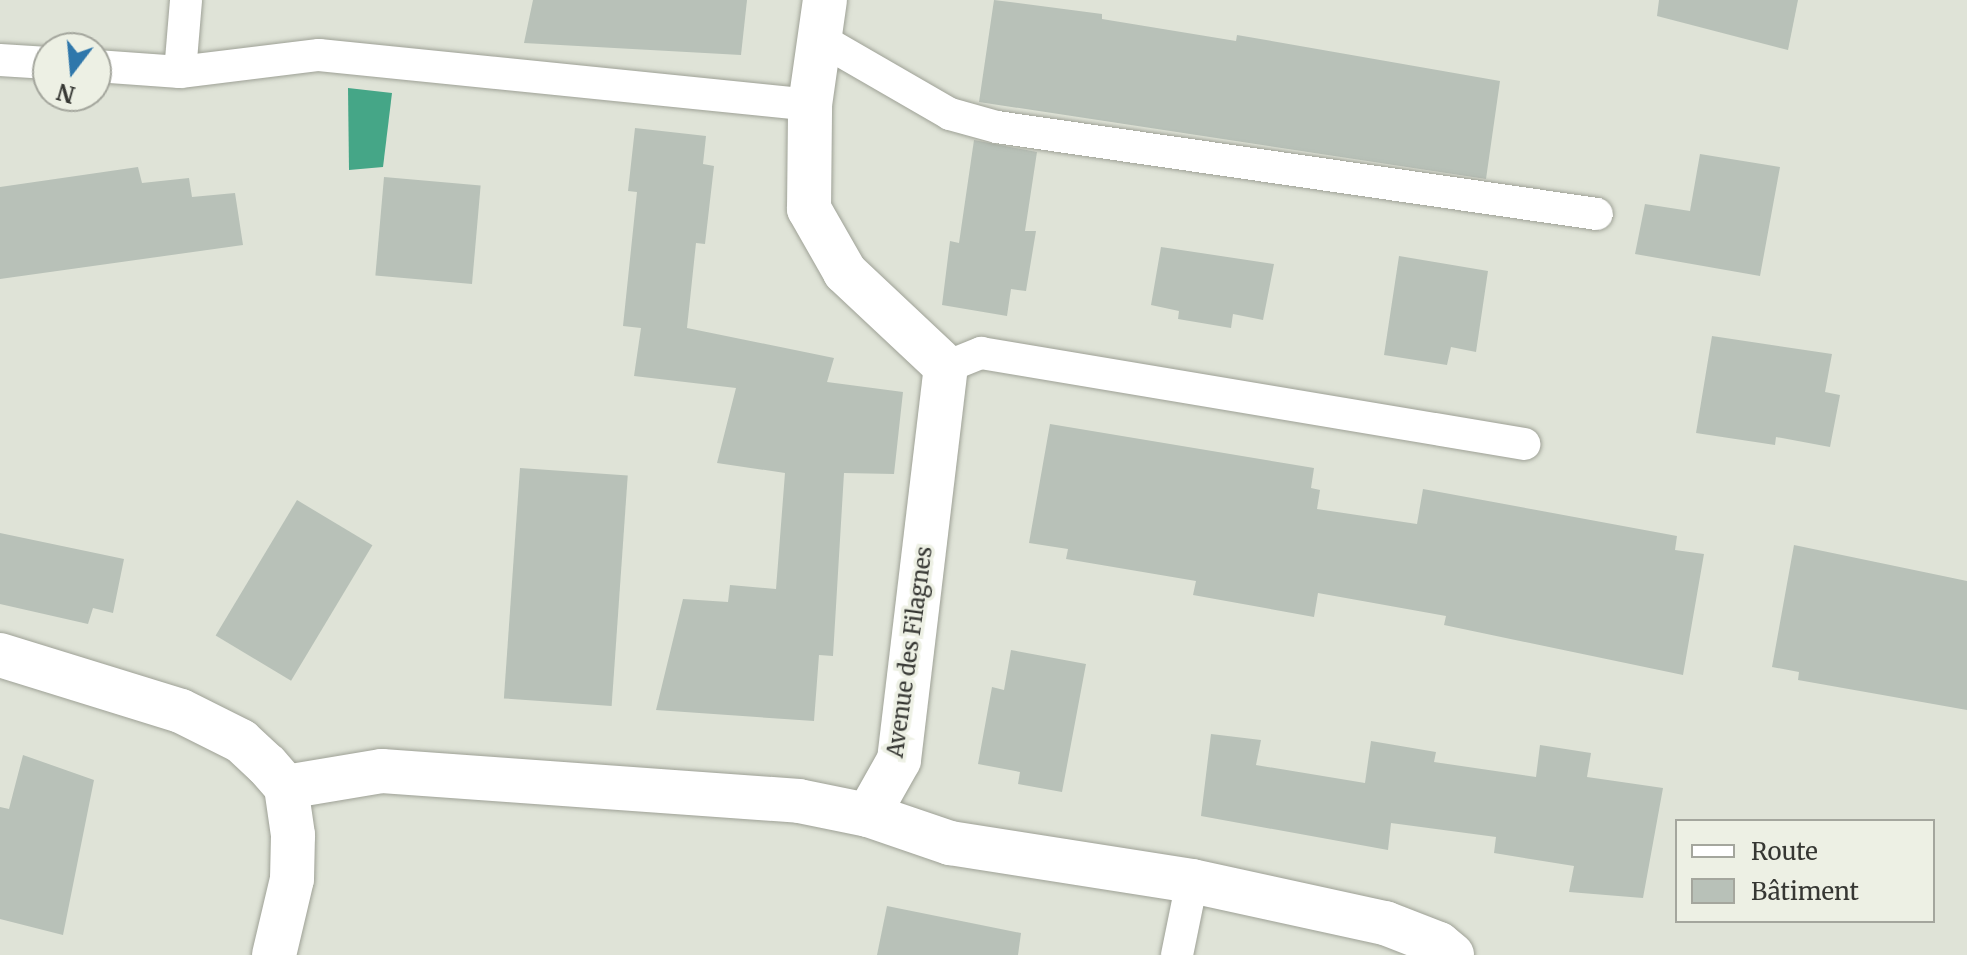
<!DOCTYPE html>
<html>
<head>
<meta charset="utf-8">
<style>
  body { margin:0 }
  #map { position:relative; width:1967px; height:955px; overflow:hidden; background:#dfe3d7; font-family:Merriweather,serif }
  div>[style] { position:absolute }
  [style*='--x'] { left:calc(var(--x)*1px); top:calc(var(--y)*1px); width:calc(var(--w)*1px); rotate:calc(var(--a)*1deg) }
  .water>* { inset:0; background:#45a687 }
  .building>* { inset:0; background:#b8c1b8; transform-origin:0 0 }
  .roads { filter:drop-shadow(0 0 2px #9ea196) drop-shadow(0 0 2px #9ea196) }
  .lane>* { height:32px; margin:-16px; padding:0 16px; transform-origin:16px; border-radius:16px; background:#fff }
  .street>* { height:44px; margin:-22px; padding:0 22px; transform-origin:22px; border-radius:22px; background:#fff }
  span { translate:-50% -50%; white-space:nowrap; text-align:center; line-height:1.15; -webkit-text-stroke:7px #edf0e4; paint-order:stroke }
  .street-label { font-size:22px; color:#363733 }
  .legend { position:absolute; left:1675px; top:819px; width:260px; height:104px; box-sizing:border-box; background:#edf0e4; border:2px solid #a4a69d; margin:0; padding:10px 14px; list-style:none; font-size:24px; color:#363733 }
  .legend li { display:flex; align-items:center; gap:16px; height:40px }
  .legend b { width:40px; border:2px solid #a4a69d }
  .north { position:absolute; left:32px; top:32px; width:80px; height:80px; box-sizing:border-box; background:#edf0e4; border:2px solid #a4a69d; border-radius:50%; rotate:196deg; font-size:22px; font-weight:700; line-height:32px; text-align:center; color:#363733 }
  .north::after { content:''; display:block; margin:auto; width:28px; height:36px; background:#2f77ab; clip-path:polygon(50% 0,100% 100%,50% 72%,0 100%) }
</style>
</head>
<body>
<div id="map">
  <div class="water">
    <div style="clip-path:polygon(348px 88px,392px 93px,383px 167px,349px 170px)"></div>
  </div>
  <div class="building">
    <div style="clip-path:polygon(533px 0,747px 0,741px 55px,524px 43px)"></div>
    <div style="clip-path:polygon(994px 0,1102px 14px,1102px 19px,1236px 41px,1237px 35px,1500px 81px,1486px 179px,979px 102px)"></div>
    <div style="clip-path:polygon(1659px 0,1798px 0,1788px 50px,1657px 16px)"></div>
    <div style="clip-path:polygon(635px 128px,706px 136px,703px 164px,714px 166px,705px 244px,696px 243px,687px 328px,834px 358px,827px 382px,903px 392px,894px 474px,844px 473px,833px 656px,819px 655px,814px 721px,656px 710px,683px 599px,728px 602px,730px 585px,776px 589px,785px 473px,717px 463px,736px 388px,634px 376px,641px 328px,623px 326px,637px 192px,628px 191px)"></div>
    <div style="clip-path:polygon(974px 140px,1037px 152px,1025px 231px,1036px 231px,1026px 291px,1011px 289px,1007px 316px,942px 305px,950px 241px,959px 243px)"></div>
    <div style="clip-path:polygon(1700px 154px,1780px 167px,1760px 276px,1635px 254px,1645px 204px,1690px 211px)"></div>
    <div style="clip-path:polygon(138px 167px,142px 183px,189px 178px,192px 197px,235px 193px,243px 245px,0 279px,0 187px)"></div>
    <div style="left:384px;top:177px;width:97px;height:99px;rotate:5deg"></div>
    <div style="clip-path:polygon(1161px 247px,1274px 264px,1263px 320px,1233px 314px,1231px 328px,1178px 319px,1179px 311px,1151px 305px)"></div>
    <div style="clip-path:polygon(1399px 256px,1488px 271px,1476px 352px,1451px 347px,1447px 365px,1384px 355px)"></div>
    <div style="clip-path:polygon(1712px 336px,1832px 354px,1825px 392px,1840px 395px,1830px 447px,1776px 437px,1775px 445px,1696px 433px)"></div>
    <div style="clip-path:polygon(1050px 424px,1314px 468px,1311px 488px,1320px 490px,1317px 509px,1417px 524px,1423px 489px,1677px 536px,1675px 550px,1704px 554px,1683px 675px,1444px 625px,1446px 616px,1318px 593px,1314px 617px,1193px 595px,1196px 581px,1066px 559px,1068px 549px,1029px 543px)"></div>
    <div style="left:520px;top:468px;width:108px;height:231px;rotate:4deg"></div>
    <div style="left:297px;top:500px;width:88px;height:158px;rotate:31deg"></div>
    <div style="clip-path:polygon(0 533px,124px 559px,113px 613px,93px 608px,88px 624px,0 604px)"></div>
    <div style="clip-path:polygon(1794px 545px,1967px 581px,1967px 710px,1798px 680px,1799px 672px,1772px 667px)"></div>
    <div style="clip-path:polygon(1011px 650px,1086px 664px,1062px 792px,1018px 784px,1020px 772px,978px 764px,992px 687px,1004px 690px)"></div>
    <div style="clip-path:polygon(1211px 734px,1261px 740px,1256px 765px,1365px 783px,1371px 741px,1436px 752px,1434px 762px,1536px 777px,1540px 745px,1591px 753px,1587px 777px,1663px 788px,1643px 898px,1569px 892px,1574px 866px,1494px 853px,1496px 837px,1391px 823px,1388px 850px,1201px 816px)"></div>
    <div style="clip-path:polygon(23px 755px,94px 780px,63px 935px,0 919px,0 807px,9px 809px)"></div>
    <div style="clip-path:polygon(887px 906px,1021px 933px,1018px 955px,877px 955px)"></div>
  </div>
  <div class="roads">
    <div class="lane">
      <div style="--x:820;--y:39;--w:150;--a:30"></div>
      <div style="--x:950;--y:114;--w:49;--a:15.5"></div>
      <div style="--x:997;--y:127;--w:606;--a:8.25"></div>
      <div style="--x:0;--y:60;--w:48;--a:3.6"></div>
      <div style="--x:96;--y:66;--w:84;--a:4.1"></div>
      <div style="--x:180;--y:72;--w:140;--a:-7"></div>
      <div style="--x:319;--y:55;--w:494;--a:5.8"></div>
      <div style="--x:180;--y:72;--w:72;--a:-85.2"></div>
      <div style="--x:946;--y:367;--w:38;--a:-22"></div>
      <div style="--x:981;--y:353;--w:551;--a:9.51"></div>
      <div style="--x:1177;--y:955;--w:76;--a:-78.5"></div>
    </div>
    <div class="street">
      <div style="--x:0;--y:655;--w:189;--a:17.2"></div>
      <div style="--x:181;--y:711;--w:67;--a:26.6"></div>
      <div style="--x:241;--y:741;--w:35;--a:43"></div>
      <div style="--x:267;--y:765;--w:29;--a:49"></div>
      <div style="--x:286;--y:787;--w:49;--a:81.7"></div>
      <div style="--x:293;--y:835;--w:44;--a:91.3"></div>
      <div style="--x:292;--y:879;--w:78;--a:103.3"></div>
      <div style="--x:286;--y:787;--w:97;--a:-9.5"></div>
      <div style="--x:382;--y:771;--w:418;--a:4.1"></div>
      <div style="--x:799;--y:801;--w:70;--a:11.5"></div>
      <div style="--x:868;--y:815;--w:63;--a:-60.6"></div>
      <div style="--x:899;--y:760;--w:396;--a:-83.2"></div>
      <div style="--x:946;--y:367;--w:139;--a:-136.8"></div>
      <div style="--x:845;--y:272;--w:73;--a:-119.7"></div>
      <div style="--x:809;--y:209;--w:104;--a:-89.4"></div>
      <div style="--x:810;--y:105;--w:106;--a:-81.9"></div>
      <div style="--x:868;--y:815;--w:87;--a:18.9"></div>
      <div style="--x:950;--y:843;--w:245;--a:8.9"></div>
      <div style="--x:1192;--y:881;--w:198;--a:12.3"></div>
      <div style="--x:1385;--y:923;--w:58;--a:21.3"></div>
      <div style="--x:1439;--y:944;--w:17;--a:40"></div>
    </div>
  </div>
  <div class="street-label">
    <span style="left:910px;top:652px;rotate:-82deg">Avenue des Filagnes</span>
  </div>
  <ul class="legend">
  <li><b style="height:10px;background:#fff"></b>Route</li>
  <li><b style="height:22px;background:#b8c1b8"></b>Bâtiment</li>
  </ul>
  <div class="north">N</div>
</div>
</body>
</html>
